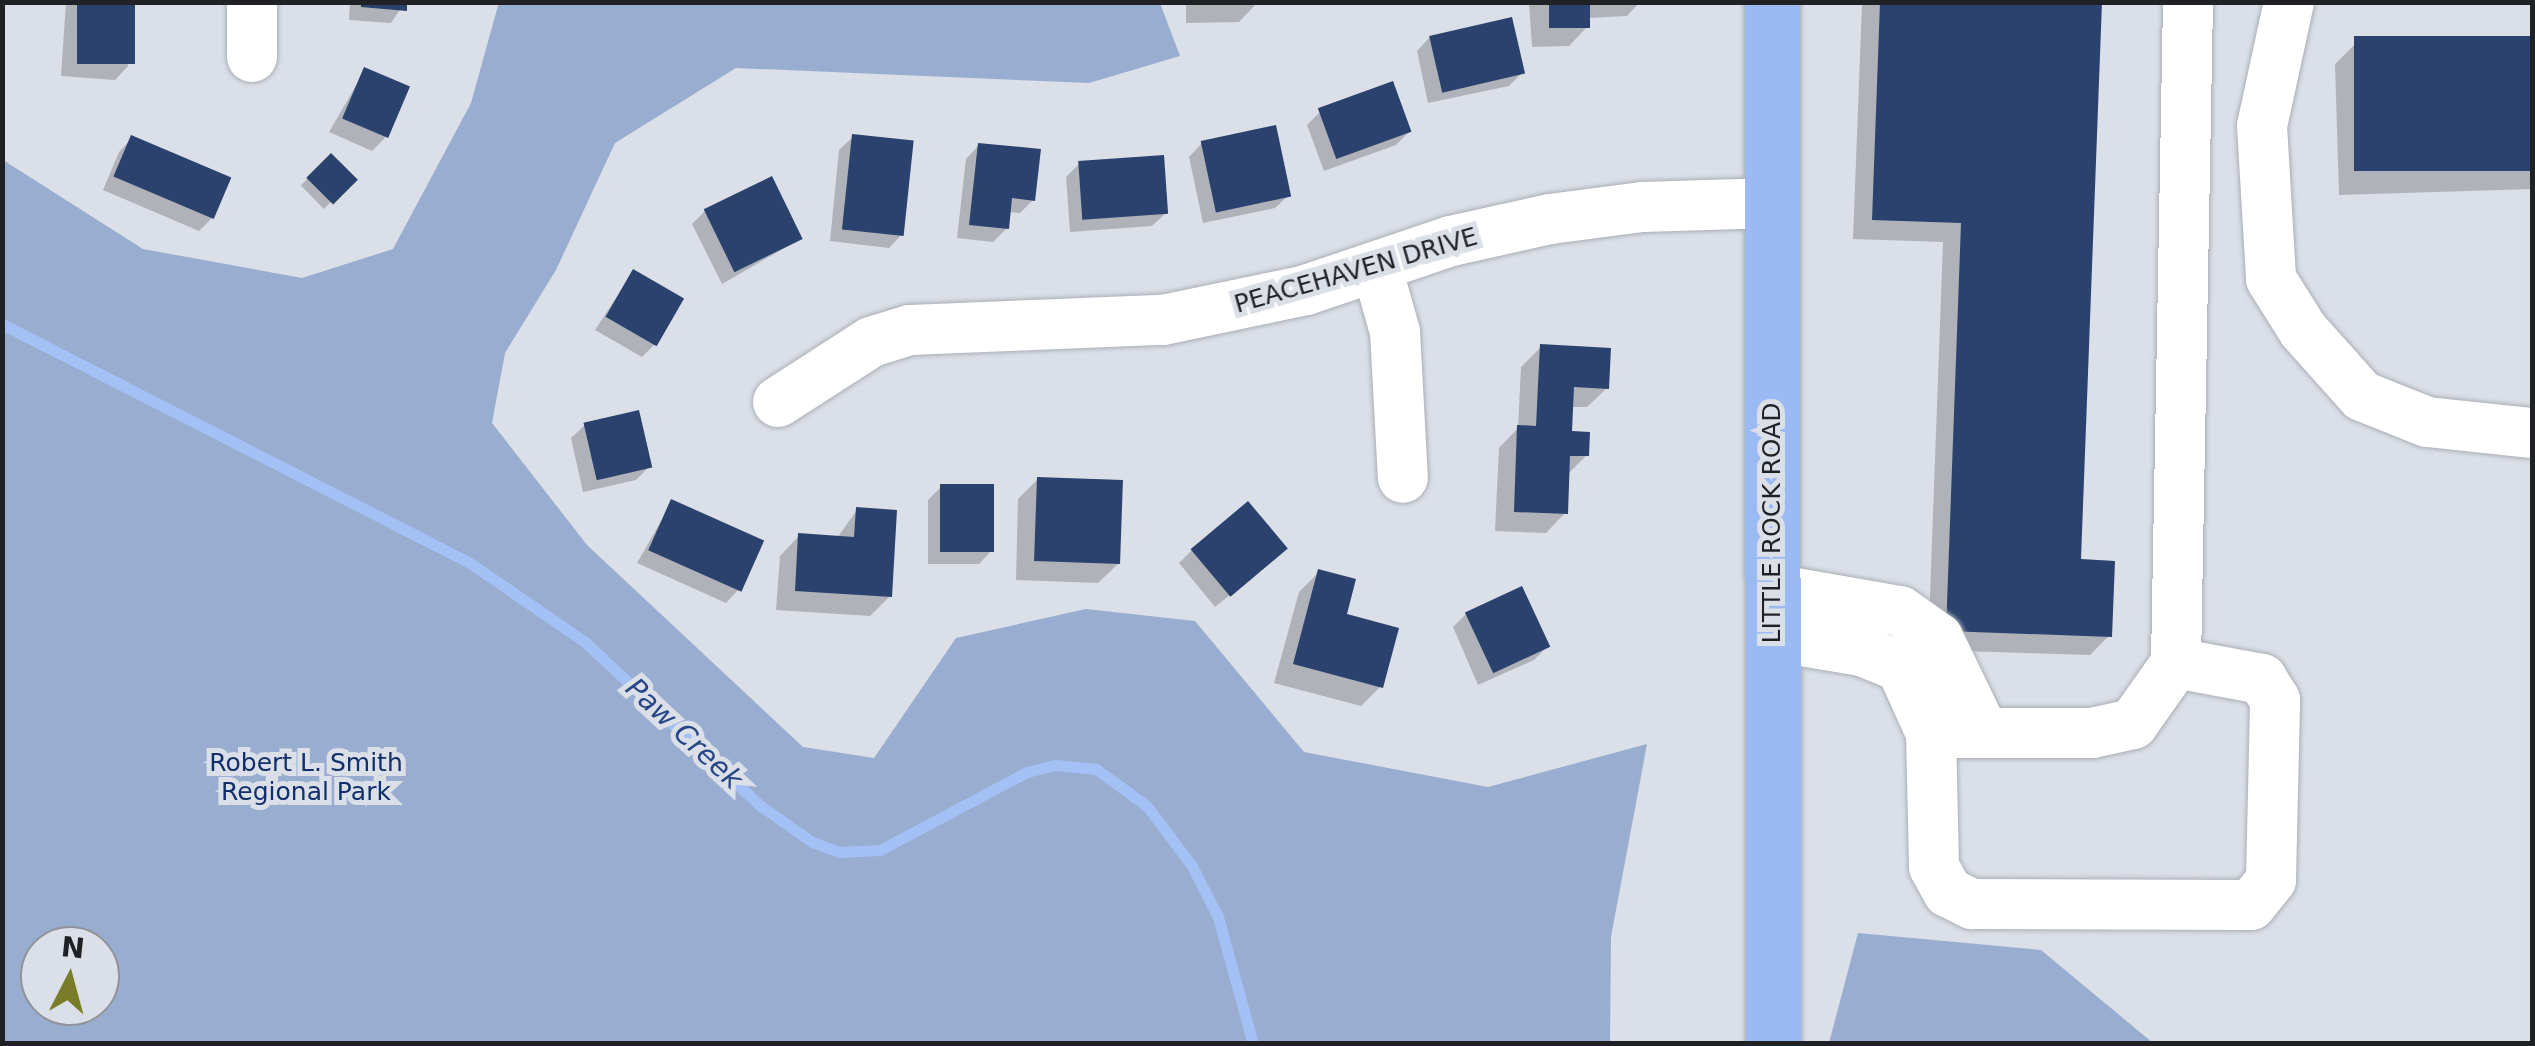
<!DOCTYPE html>
<html>
<head>
<meta charset="utf-8">
<style>
  body { margin:0 }
  #map { position:relative; width:2535px; height:1046px; overflow:hidden; background:#dbdfe7; font-family:"DejaVu Sans",sans-serif }
  div>[style] { position:absolute }
  [style*='--x'] { left:calc(var(--x)*1px); top:calc(var(--y)*1px); width:calc(var(--w)*1px); rotate:calc(var(--a)*1deg) }
  .green>* { inset:0; background:#99add1 }
  .shadow>* { inset:0; background:#0003; transform-origin:0 0 }
  .stream>* { height:11px; margin:-5.5px; padding:0 5.5px; transform-origin:5.5px; border-radius:5.5px; background:#a4c1f6 }
  .building>* { inset:0; background:#2b426f; transform-origin:0 0 }
  .roads { filter:drop-shadow(0 0 2px #aaaeb6) drop-shadow(0 0 2px #aaaeb6) }
  .minor>* { height:50px; margin:-25px; padding:0 25px; transform-origin:25px; border-radius:25px; background:#fff }
  .major>* { height:55px; margin:-27.5px; padding:0 27.5px; transform-origin:27.5px; border-radius:27.5px; background:#9bbaf4 }
  span { translate:-50% -50%; white-space:nowrap; text-align:center; line-height:1.15; -webkit-text-stroke:10px #dbdfe7; paint-order:stroke }
  .street-label { font-size:25px; color:#1f2124 }
  .park-label { font-size:25px; color:#112f6c }
  .water-label { font-size:28px; color:#264685; font-style:italic }
  .frame { position:absolute; inset:0; border:5px solid #1f2124; pointer-events:none }
  .north { position:absolute; left:20px; top:926px; width:100px; height:100px; box-sizing:border-box; background:#dbdfe7; border:2px solid #909399; border-radius:50%; rotate:6deg; font-size:28px; font-weight:700; line-height:40px; text-align:center; color:#1f2124 }
  .north::after { content:''; display:block; margin:auto; width:35px; height:45px; background:#797d27; clip-path:polygon(50% 0,100% 100%,50% 72%,0 100%) }
</style>
</head>
<body>
<div id="map">
  <div class="green">
    <div style="clip-path:polygon(evenodd,499px 2px,1160px 3px,1180px 56px,1089px 83px,736px 68px,615px 143px,556px 270px,505px 353px,492px 423px,587px 545px,803px 747px,874px 758px,956px 638px,1086px 609px,1195px 621px,1304px 752px,1488px 787px,1647px 744px,1611px 937px,1610px 1043px,3px 1043px,3px 160px,143px 249px,302px 278px,393px 249px,471px 103px,499px 2px,40px 946px,100px 946px,100px 1006px,40px 1006px,40px 946px)"></div>
    <div style="clip-path:polygon(1858px 933px,2041px 950px,2153px 1043px,1829px 1043px)"></div>
  </div>
  <div class="shadow">
    <div style="clip-path:polygon(66px 2px,132px 2px,128px 66px,115px 80px,61px 76px)"></div>
    <div style="clip-path:polygon(350px 2px,405px 2px,391px 23px,349px 20px)"></div>
    <div style="clip-path:polygon(1186px 2px,1258px 2px,1239px 22px,1186px 23px)"></div>
    <div style="clip-path:polygon(1529px 2px,1640px 2px,1627px 16px,1588px 18px,1588px 26px,1569px 46px,1532px 47px)"></div>
    <div style="clip-path:polygon(1818px 2px,2099px 2px,2078px 562px,2109px 636px,2090px 655px,1928px 650px,1943px 242px,1853px 239px,1862px 5px)"></div>
    <div style="clip-path:polygon(1430px 37px,1522px 73px,1509px 86px,1428px 103px,1417px 51px)"></div>
    <div style="clip-path:polygon(2532px 39px,2532px 189px,2339px 195px,2335px 64px,2355px 44px)"></div>
    <div style="clip-path:polygon(365px 70px,385px 138px,372px 151px,329px 132px)"></div>
    <div style="clip-path:polygon(1320px 112px,1409px 132px,1396px 145px,1324px 171px,1307px 125px)"></div>
    <div style="clip-path:polygon(853px 137px,902px 234px,889px 248px,830px 241px,839px 150px)"></div>
    <div style="clip-path:polygon(132px 138px,213px 217px,199px 231px,103px 190px,119px 152px)"></div>
    <div style="clip-path:polygon(1202px 143px,1289px 195px,1275px 208px,1203px 223px,1189px 157px)"></div>
    <div style="clip-path:polygon(979px 145px,1033px 200px,1020px 213px,1008px 212px,1007px 228px,993px 242px,957px 238px,966px 159px)"></div>
    <div style="left:331px;top:156px;width:33px;height:42px;rotate:46deg"></div>
    <div style="clip-path:polygon(1079px 164px,1166px 213px,1152px 226px,1070px 232px,1066px 177px)"></div>
    <div style="clip-path:polygon(705px 211px,800px 239px,722px 284px,692px 224px)"></div>
    <div style="clip-path:polygon(633px 272px,655px 344px,642px 357px,595px 330px)"></div>
    <div style="clip-path:polygon(1541px 347px,1607px 388px,1587px 407px,1570px 407px,1569px 433px,1587px 455px,1567px 475px,1565px 513px,1546px 533px,1495px 531px,1499px 448px,1518px 428px,1521px 367px)"></div>
    <div style="clip-path:polygon(585px 425px,649px 467px,636px 480px,583px 492px,571px 438px)"></div>
    <div style="clip-path:polygon(1038px 479px,1118px 564px,1098px 583px,1016px 580px,1018px 499px)"></div>
    <div style="clip-path:polygon(941px 487px,992px 550px,979px 564px,928px 564px,928px 500px)"></div>
    <div style="clip-path:polygon(672px 502px,739px 589px,726px 603px,637px 563px)"></div>
    <div style="clip-path:polygon(857px 510px,890px 596px,870px 616px,776px 610px,780px 556px,799px 536px,837px 538px)"></div>
    <div style="clip-path:polygon(1192px 550px,1271px 562px,1215px 607px,1179px 563px)"></div>
    <div style="clip-path:polygon(1319px 572px,1381px 686px,1361px 706px,1274px 683px,1299px 592px)"></div>
    <div style="clip-path:polygon(1466px 614px,1547px 647px,1534px 660px,1478px 685px,1453px 627px)"></div>
  </div>
  <div class="stream">
    <div style="--x:2;--y:324;--w:525;--a:27.05"></div>
    <div style="--x:470;--y:563;--w:140;--a:34.5"></div>
    <div style="--x:585;--y:642;--w:241;--a:43"></div>
    <div style="--x:761;--y:806;--w:62;--a:35.2"></div>
    <div style="--x:812;--y:842;--w:29;--a:20"></div>
    <div style="--x:839;--y:852;--w:41;--a:-2.8"></div>
    <div style="--x:880;--y:850;--w:166;--a:-28"></div>
    <div style="--x:1027;--y:772;--w:29;--a:-14"></div>
    <div style="--x:1055;--y:765;--w:41;--a:5.6"></div>
    <div style="--x:1096;--y:769;--w:63;--a:36"></div>
    <div style="--x:1147;--y:806;--w:75;--a:53.1"></div>
    <div style="--x:1192;--y:866;--w:57;--a:63"></div>
    <div style="--x:1218;--y:917;--w:132;--a:74.6"></div>
  </div>
  <div class="building">
    <div style="left:77px;top:2px;width:58px;height:62px"></div>
    <div style="clip-path:polygon(361px 2px,407px 2px,407px 11px,361px 7px)"></div>
    <div style="left:1549px;top:2px;width:41px;height:26px"></div>
    <div style="clip-path:polygon(1880px 2px,2102px 2px,2081px 559px,2115px 561px,2112px 637px,1946px 631px,1961px 223px,1872px 220px)"></div>
    <div style="left:1512px;top:17px;width:58px;height:85px;rotate:77deg"></div>
    <div style="left:2532px;top:36px;width:135px;height:178px;rotate:90deg"></div>
    <div style="left:364px;top:67px;width:50px;height:56px;rotate:23deg"></div>
    <div style="left:1393px;top:81px;width:54px;height:80px;rotate:70deg"></div>
    <div style="left:1276px;top:125px;width:73px;height:77px;rotate:78deg"></div>
    <div style="left:852px;top:134px;width:62px;height:96px;rotate:6deg"></div>
    <div style="left:131px;top:135px;width:109px;height:45px;rotate:23deg"></div>
    <div style="clip-path:polygon(978px 143px,1041px 149px,1035px 201px,1012px 198px,1009px 229px,969px 225px)"></div>
    <div style="left:331px;top:153px;width:38px;height:35px;rotate:45deg"></div>
    <div style="left:1164px;top:155px;width:59px;height:86px;rotate:86deg"></div>
    <div style="left:772px;top:176px;width:70px;height:76px;rotate:64deg"></div>
    <div style="left:633px;top:269px;width:59px;height:55px;rotate:30deg"></div>
    <div style="clip-path:polygon(1540px 344px,1611px 348px,1609px 389px,1574px 387px,1572px 431px,1590px 432px,1589px 456px,1570px 456px,1568px 514px,1514px 512px,1517px 425px,1536px 426px)"></div>
    <div style="left:639px;top:410px;width:59px;height:57px;rotate:77deg"></div>
    <div style="left:1037px;top:477px;width:86px;height:84px;rotate:2deg"></div>
    <div style="left:940px;top:484px;width:54px;height:68px"></div>
    <div style="left:671px;top:499px;width:102px;height:56px;rotate:24deg"></div>
    <div style="left:1248px;top:501px;width:62px;height:75px;rotate:50deg"></div>
    <div style="clip-path:polygon(856px 507px,897px 510px,892px 597px,795px 591px,798px 533px,854px 537px)"></div>
    <div style="clip-path:polygon(1318px 569px,1356px 579px,1347px 614px,1399px 628px,1383px 688px,1293px 664px)"></div>
    <div style="left:1522px;top:586px;width:67px;height:63px;rotate:65deg"></div>
  </div>
  <div class="roads">
    <div class="minor">
      <div style="--x:252;--y:2;--w:55;--a:90"></div>
      <div style="--x:2289;--y:2;--w:127;--a:102.3"></div>
      <div style="--x:2262;--y:126;--w:153;--a:86.6"></div>
      <div style="--x:2271;--y:279;--w:60;--a:57.9"></div>
      <div style="--x:2303;--y:330;--w:89;--a:48.2"></div>
      <div style="--x:2362;--y:396;--w:70;--a:21.8"></div>
      <div style="--x:2427;--y:422;--w:106;--a:6"></div>
      <div style="--x:1377;--y:268;--w:66;--a:74.3"></div>
      <div style="--x:1395;--y:332;--w:146;--a:86.9"></div>
      <div style="--x:778;--y:402;--w:111;--a:-32.8"></div>
      <div style="--x:871;--y:342;--w:41;--a:-17.1"></div>
      <div style="--x:910;--y:330;--w:253;--a:-2.3"></div>
      <div style="--x:1163;--y:320;--w:146;--a:-11.8"></div>
      <div style="--x:1306;--y:290;--w:153;--a:-18.7"></div>
      <div style="--x:1451;--y:241;--w:101;--a:-12.5"></div>
      <div style="--x:1550;--y:219;--w:93;--a:-7.4"></div>
      <div style="--x:1642;--y:207;--w:130;--a:-1.8"></div>
      <div style="--x:1772;--y:589;--w:130;--a:9.8"></div>
      <div style="--x:1900;--y:611;--w:47;--a:35.4"></div>
      <div style="--x:1938;--y:638;--w:103;--a:64.2"></div>
      <div style="--x:1772;--y:636;--w:91;--a:9.5"></div>
      <div style="--x:1862;--y:651;--w:42;--a:22.3"></div>
      <div style="--x:1901;--y:667;--w:72;--a:65.6"></div>
      <div style="--x:1931;--y:733;--w:134;--a:88.7"></div>
      <div style="--x:1934;--y:867;--w:29;--a:61"></div>
      <div style="--x:1948;--y:892;--w:27;--a:27"></div>
      <div style="--x:1972;--y:904;--w:279;--a:0.2"></div>
      <div style="--x:2251;--y:905;--w:32;--a:-51"></div>
      <div style="--x:2271;--y:880;--w:180;--a:-88.7"></div>
      <div style="--x:2275;--y:700;--w:25;--a:-122"></div>
      <div style="--x:2262;--y:679;--w:87;--a:-169.5"></div>
      <div style="--x:1931;--y:733;--w:161;--a:0"></div>
      <div style="--x:2092;--y:733;--w:42;--a:-12.4"></div>
      <div style="--x:2133;--y:724;--w:75;--a:-54.8"></div>
      <div style="--x:2176;--y:663;--w:661;--a:-88.96"></div>
    </div>
    <div class="major">
      <div style="--x:1772;--y:2;--w:1042;--a:89.95"></div>
    </div>
  </div>
  <div class="street-label">
    <span style="left:1356px;top:271px;rotate:-16deg">PEACEHAVEN DRIVE</span>
    <span style="left:1772px;top:523px;rotate:-90deg">LITTLE ROCK ROAD</span>
  </div>
  <div class="park-label">
    <span style="left:306px;top:778px">Robert L. Smith<br>Regional Park</span>
  </div>
  <div class="water-label">
    <span style="left:684px;top:734px;rotate:43deg">Paw Creek</span>
  </div>
  <div class="frame"></div>
  <div class="north">N</div>
</div>
</body>
</html>
